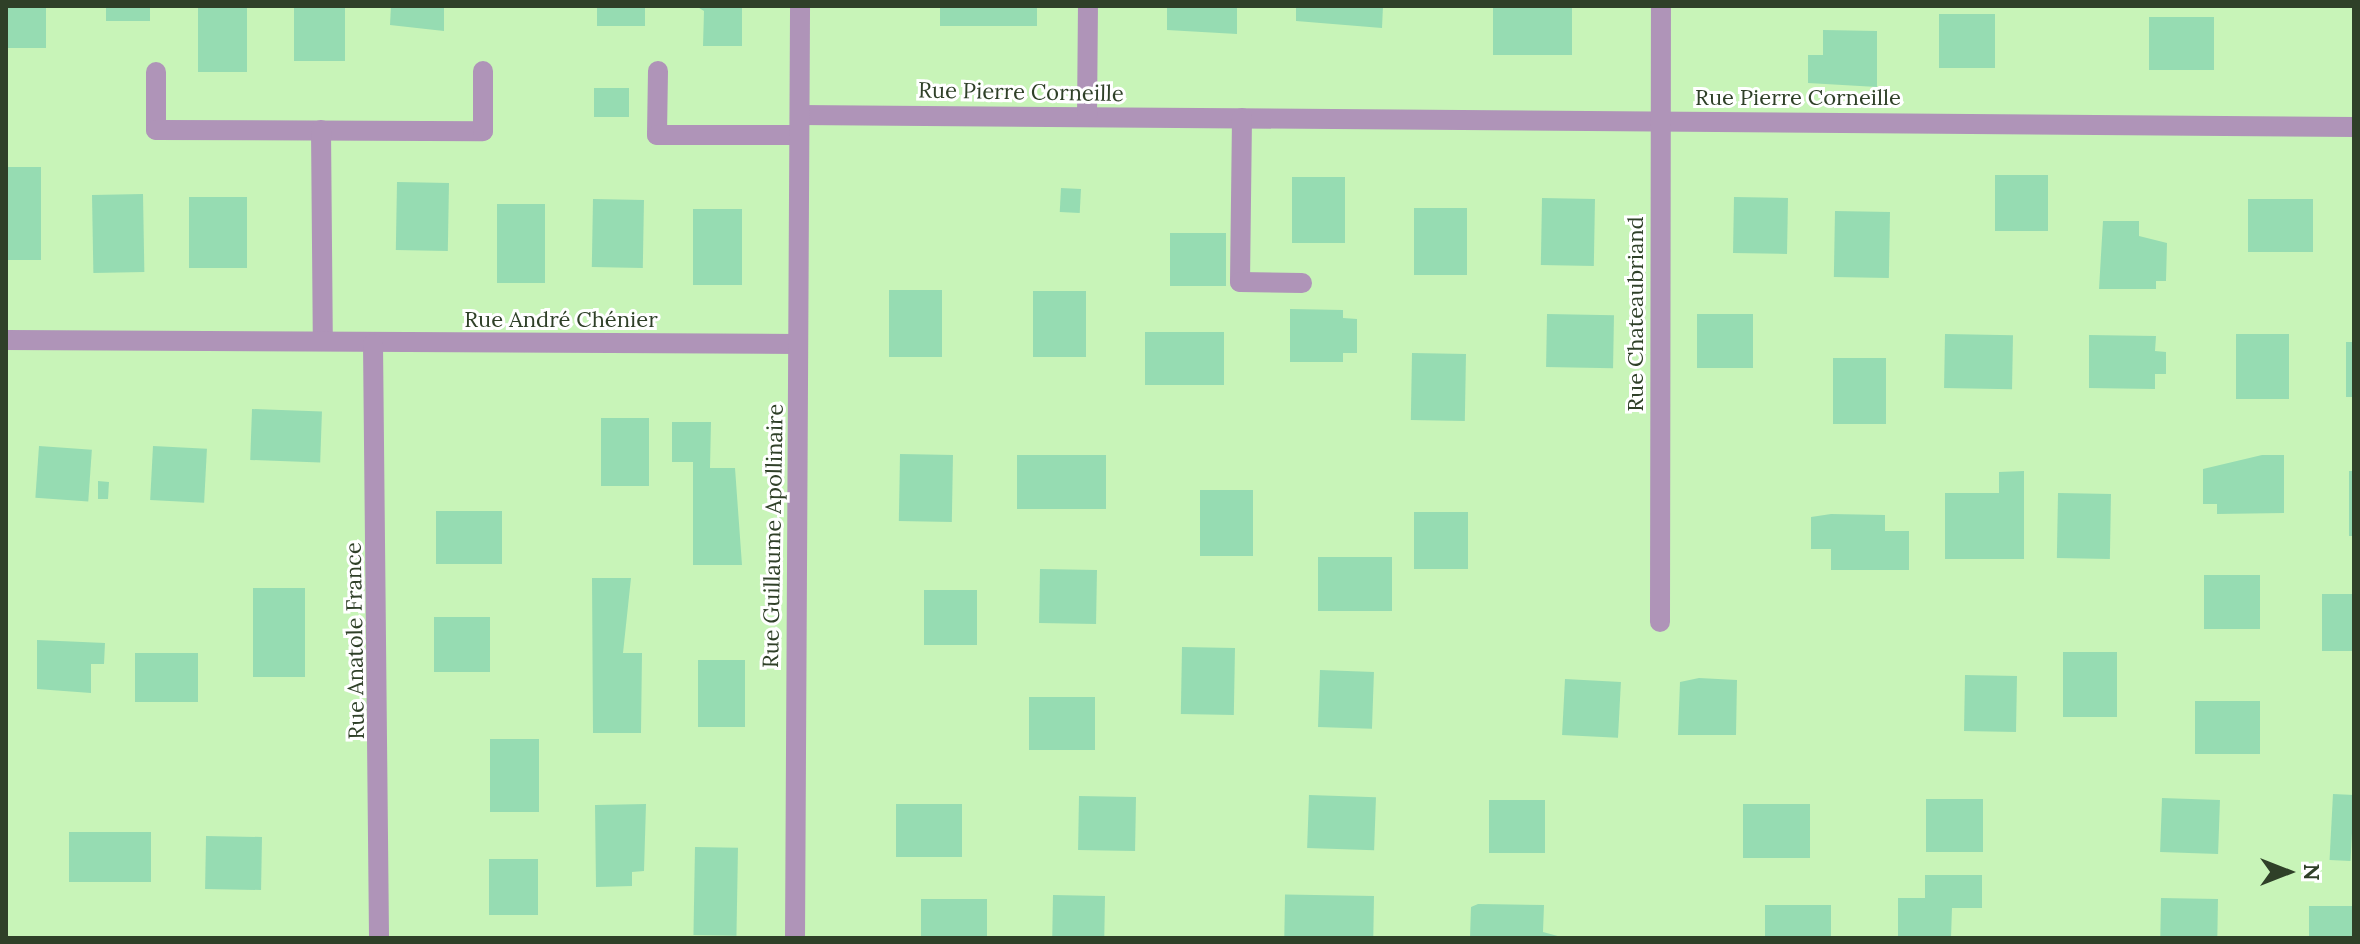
<!DOCTYPE html>
<html>
<head>
<meta charset="utf-8">
<style>
  body { margin:0 }
  #map { position:relative; width:2360px; height:944px; overflow:hidden; background:#c8f4b8; font-family:Lora,serif }
  div>[style] { position:absolute }
  [style*='--x'] { left:calc(var(--x)*1px); top:calc(var(--y)*1px); width:calc(var(--w)*1px); rotate:calc(var(--a)*1deg) }
  .building>* { inset:0; background:#96dcb2; transform-origin:0 0 }
  .street>* { height:20px; margin:-10px; padding:0 10px; transform-origin:10px; border-radius:10px; background:#af94b8 }
  span { translate:-50% -50%; white-space:nowrap; text-align:center; line-height:1.15; -webkit-text-stroke:6px #fff; paint-order:stroke }
  .street-label { font-size:22px; color:#2f4028 }
  .frame { position:absolute; inset:0; border:8px solid #2f4028; pointer-events:none }
  .north { position:absolute; left:2248px; top:832px; width:80px; height:80px; -webkit-text-stroke:6px #fff; paint-order:stroke; rotate:90deg; font-size:22px; font-weight:700; line-height:32px; text-align:center; color:#2f4028 }
  .north::after { content:''; display:block; margin:auto; width:28px; height:36px; background:#2f4028; clip-path:polygon(50% 0,100% 100%,50% 72%,0 100%) }
</style>
</head>
<body>
<div id="map">
  <div class="building">
    <div style="left:7px;top:6px;width:39px;height:42px"></div>
    <div style="left:106px;top:6px;width:44px;height:15px"></div>
    <div style="left:198px;top:6px;width:49px;height:66px"></div>
    <div style="left:294px;top:6px;width:51px;height:55px"></div>
    <div style="clip-path:polygon(391px 6px,444px 6px,444px 31px,390px 25px)"></div>
    <div style="left:597px;top:6px;width:48px;height:20px"></div>
    <div style="clip-path:polygon(696px 6px,742px 6px,742px 46px,703px 46px,704px 11px)"></div>
    <div style="left:940px;top:6px;width:97px;height:20px"></div>
    <div style="clip-path:polygon(1167px 6px,1237px 6px,1237px 34px,1167px 30px)"></div>
    <div style="clip-path:polygon(1296px 6px,1383px 6px,1382px 28px,1296px 21px)"></div>
    <div style="left:1493px;top:6px;width:79px;height:49px"></div>
    <div style="left:1939px;top:14px;width:56px;height:54px"></div>
    <div style="left:2149px;top:17px;width:65px;height:53px"></div>
    <div style="clip-path:polygon(1823px 30px,1877px 31px,1877px 87px,1808px 83px,1808px 55px,1823px 55px)"></div>
    <div style="left:594px;top:88px;width:35px;height:29px"></div>
    <div style="left:7px;top:167px;width:34px;height:93px"></div>
    <div style="left:1995px;top:175px;width:53px;height:56px"></div>
    <div style="left:1292px;top:177px;width:53px;height:66px"></div>
    <div style="left:397px;top:182px;width:52px;height:68px;rotate:1deg"></div>
    <div style="left:1061px;top:188px;width:20px;height:24px;rotate:3deg"></div>
    <div style="left:143px;top:194px;width:78px;height:51px;rotate:89deg"></div>
    <div style="left:189px;top:197px;width:58px;height:71px"></div>
    <div style="left:1734px;top:197px;width:54px;height:56px;rotate:1deg"></div>
    <div style="left:1542px;top:198px;width:53px;height:67px;rotate:1deg"></div>
    <div style="left:593px;top:199px;width:51px;height:68px;rotate:1deg"></div>
    <div style="left:2248px;top:199px;width:65px;height:53px"></div>
    <div style="left:497px;top:204px;width:48px;height:79px"></div>
    <div style="left:1414px;top:208px;width:53px;height:67px"></div>
    <div style="left:693px;top:209px;width:49px;height:76px"></div>
    <div style="left:1835px;top:211px;width:55px;height:66px;rotate:1deg"></div>
    <div style="clip-path:polygon(2103px 221px,2139px 221px,2139px 236px,2167px 243px,2166px 281px,2156px 281px,2156px 289px,2099px 289px)"></div>
    <div style="left:1170px;top:233px;width:56px;height:53px"></div>
    <div style="left:889px;top:290px;width:53px;height:67px"></div>
    <div style="left:1033px;top:291px;width:53px;height:66px"></div>
    <div style="clip-path:polygon(1290px 309px,1343px 310px,1343px 318px,1357px 319px,1357px 353px,1343px 353px,1343px 362px,1290px 362px)"></div>
    <div style="left:1547px;top:314px;width:67px;height:53px;rotate:1deg"></div>
    <div style="left:1697px;top:314px;width:56px;height:54px"></div>
    <div style="left:1145px;top:332px;width:79px;height:53px"></div>
    <div style="left:1945px;top:334px;width:68px;height:54px;rotate:1deg"></div>
    <div style="left:2236px;top:334px;width:53px;height:65px"></div>
    <div style="clip-path:polygon(2089px 335px,2156px 336px,2155px 351px,2166px 352px,2166px 374px,2155px 374px,2155px 389px,2089px 388px)"></div>
    <div style="left:2346px;top:342px;width:8px;height:55px"></div>
    <div style="left:1412px;top:353px;width:54px;height:67px;rotate:1deg"></div>
    <div style="left:1833px;top:358px;width:53px;height:66px"></div>
    <div style="left:252px;top:409px;width:70px;height:51px;rotate:2deg"></div>
    <div style="left:601px;top:418px;width:48px;height:68px"></div>
    <div style="clip-path:polygon(672px 422px,711px 422px,710px 468px,735px 468px,742px 565px,693px 565px,693px 462px,672px 462px)"></div>
    <div style="left:39px;top:446px;width:53px;height:52px;rotate:4deg"></div>
    <div style="left:153px;top:446px;width:54px;height:54px;rotate:3deg"></div>
    <div style="left:900px;top:454px;width:53px;height:67px;rotate:1deg"></div>
    <div style="left:1017px;top:455px;width:89px;height:54px"></div>
    <div style="clip-path:polygon(2262px 455px,2284px 455px,2284px 513px,2217px 514px,2217px 504px,2203px 504px,2203px 469px)"></div>
    <div style="clip-path:polygon(2024px 471px,2024px 559px,1945px 559px,1945px 493px,1999px 493px,1999px 472px)"></div>
    <div style="left:2349px;top:471px;width:5px;height:65px"></div>
    <div style="clip-path:polygon(98px 481px,109px 482px,108px 499px,98px 499px)"></div>
    <div style="left:1200px;top:490px;width:53px;height:66px"></div>
    <div style="left:2058px;top:493px;width:53px;height:65px;rotate:1deg"></div>
    <div style="left:436px;top:511px;width:66px;height:53px"></div>
    <div style="left:1414px;top:512px;width:54px;height:57px"></div>
    <div style="clip-path:polygon(1831px 514px,1885px 515px,1885px 531px,1909px 531px,1909px 570px,1831px 570px,1831px 549px,1811px 549px,1811px 517px)"></div>
    <div style="left:1318px;top:557px;width:74px;height:54px"></div>
    <div style="left:1040px;top:569px;width:57px;height:54px;rotate:1deg"></div>
    <div style="left:2204px;top:575px;width:56px;height:54px"></div>
    <div style="clip-path:polygon(592px 578px,631px 578px,623px 653px,642px 653px,641px 733px,593px 733px)"></div>
    <div style="left:253px;top:588px;width:52px;height:89px"></div>
    <div style="left:924px;top:590px;width:53px;height:55px"></div>
    <div style="left:2322px;top:594px;width:32px;height:57px"></div>
    <div style="left:434px;top:617px;width:56px;height:55px"></div>
    <div style="clip-path:polygon(37px 640px,105px 643px,104px 664px,91px 664px,91px 693px,37px 689px)"></div>
    <div style="left:1182px;top:647px;width:53px;height:67px;rotate:1deg"></div>
    <div style="left:2063px;top:652px;width:54px;height:65px"></div>
    <div style="left:135px;top:653px;width:63px;height:49px"></div>
    <div style="left:698px;top:660px;width:47px;height:67px"></div>
    <div style="left:1320px;top:670px;width:54px;height:57px;rotate:2deg"></div>
    <div style="left:1965px;top:675px;width:52px;height:56px;rotate:1deg"></div>
    <div style="clip-path:polygon(1699px 678px,1737px 680px,1736px 735px,1678px 735px,1680px 682px)"></div>
    <div style="left:1565px;top:679px;width:56px;height:56px;rotate:3deg"></div>
    <div style="left:1029px;top:697px;width:66px;height:53px"></div>
    <div style="left:2195px;top:701px;width:65px;height:53px"></div>
    <div style="left:539px;top:739px;width:73px;height:49px;rotate:90deg"></div>
    <div style="left:2333px;top:794px;width:21px;height:66px;rotate:3deg"></div>
    <div style="left:1309px;top:795px;width:67px;height:53px;rotate:2deg"></div>
    <div style="left:1136px;top:797px;width:54px;height:57px;rotate:91deg"></div>
    <div style="left:2162px;top:798px;width:58px;height:54px;rotate:2deg"></div>
    <div style="left:1926px;top:799px;width:57px;height:53px"></div>
    <div style="left:1489px;top:800px;width:56px;height:53px"></div>
    <div style="clip-path:polygon(646px 804px,644px 871px,632px 872px,632px 886px,596px 887px,595px 805px)"></div>
    <div style="left:896px;top:804px;width:66px;height:53px"></div>
    <div style="left:1743px;top:804px;width:67px;height:54px"></div>
    <div style="left:69px;top:832px;width:82px;height:50px"></div>
    <div style="left:262px;top:837px;width:53px;height:56px;rotate:91deg"></div>
    <div style="left:695px;top:847px;width:43px;height:88px;rotate:1deg"></div>
    <div style="left:489px;top:859px;width:49px;height:56px"></div>
    <div style="clip-path:polygon(1925px 875px,1982px 875px,1982px 908px,1952px 908px,1951px 938px,1898px 938px,1898px 898px,1925px 898px)"></div>
    <div style="left:1053px;top:895px;width:52px;height:43px;rotate:1deg"></div>
    <div style="left:1374px;top:896px;width:42px;height:89px;rotate:91deg"></div>
    <div style="left:2161px;top:898px;width:57px;height:40px;rotate:1deg"></div>
    <div style="left:987px;top:899px;width:39px;height:66px;rotate:90deg"></div>
    <div style="clip-path:polygon(1478px 904px,1544px 905px,1543px 932px,1565px 938px,1470px 938px,1471px 907px)"></div>
    <div style="left:1765px;top:905px;width:66px;height:33px"></div>
    <div style="left:2309px;top:906px;width:45px;height:32px"></div>
  </div>
  <div class="street">
    <div style="--x:658;--y:71;--w:64;--a:90.9"></div>
    <div style="--x:657;--y:135;--w:141;--a:0"></div>
    <div style="--x:156;--y:72;--w:58;--a:90"></div>
    <div style="--x:156;--y:130;--w:327;--a:0.2"></div>
    <div style="--x:483;--y:131;--w:60;--a:-90"></div>
    <div style="--x:800;--y:115;--w:1554;--a:0.44"></div>
    <div style="--x:1087;--y:117;--w:111;--a:-89.5"></div>
    <div style="--x:1242;--y:118;--w:164;--a:90.7"></div>
    <div style="--x:1240;--y:282;--w:62;--a:0.9"></div>
    <div style="--x:321;--y:130;--w:211;--a:89.5"></div>
    <div style="--x:6;--y:340;--w:792;--a:0.29"></div>
    <div style="--x:373;--y:344;--w:594;--a:89.42"></div>
    <div style="--x:1660;--y:622;--w:616;--a:-89.91"></div>
    <div style="--x:795;--y:938;--w:932;--a:-89.69"></div>
  </div>
  <div class="street-label">
    <span style="left:1021px;top:92px;rotate:1deg">Rue Pierre Corneille</span>
    <span style="left:1798px;top:98px">Rue Pierre Corneille</span>
    <span style="left:1636px;top:314px;rotate:-90deg">Rue Chateaubriand</span>
    <span style="left:561px;top:320px">Rue André Chénier</span>
    <span style="left:773px;top:536px;rotate:-89deg">Rue Guillaume Apollinaire</span>
    <span style="left:355px;top:641px;rotate:-91deg">Rue Anatole France</span>
  </div>
  <div class="frame"></div>
  <div class="north">N</div>
</div>
</body>
</html>
